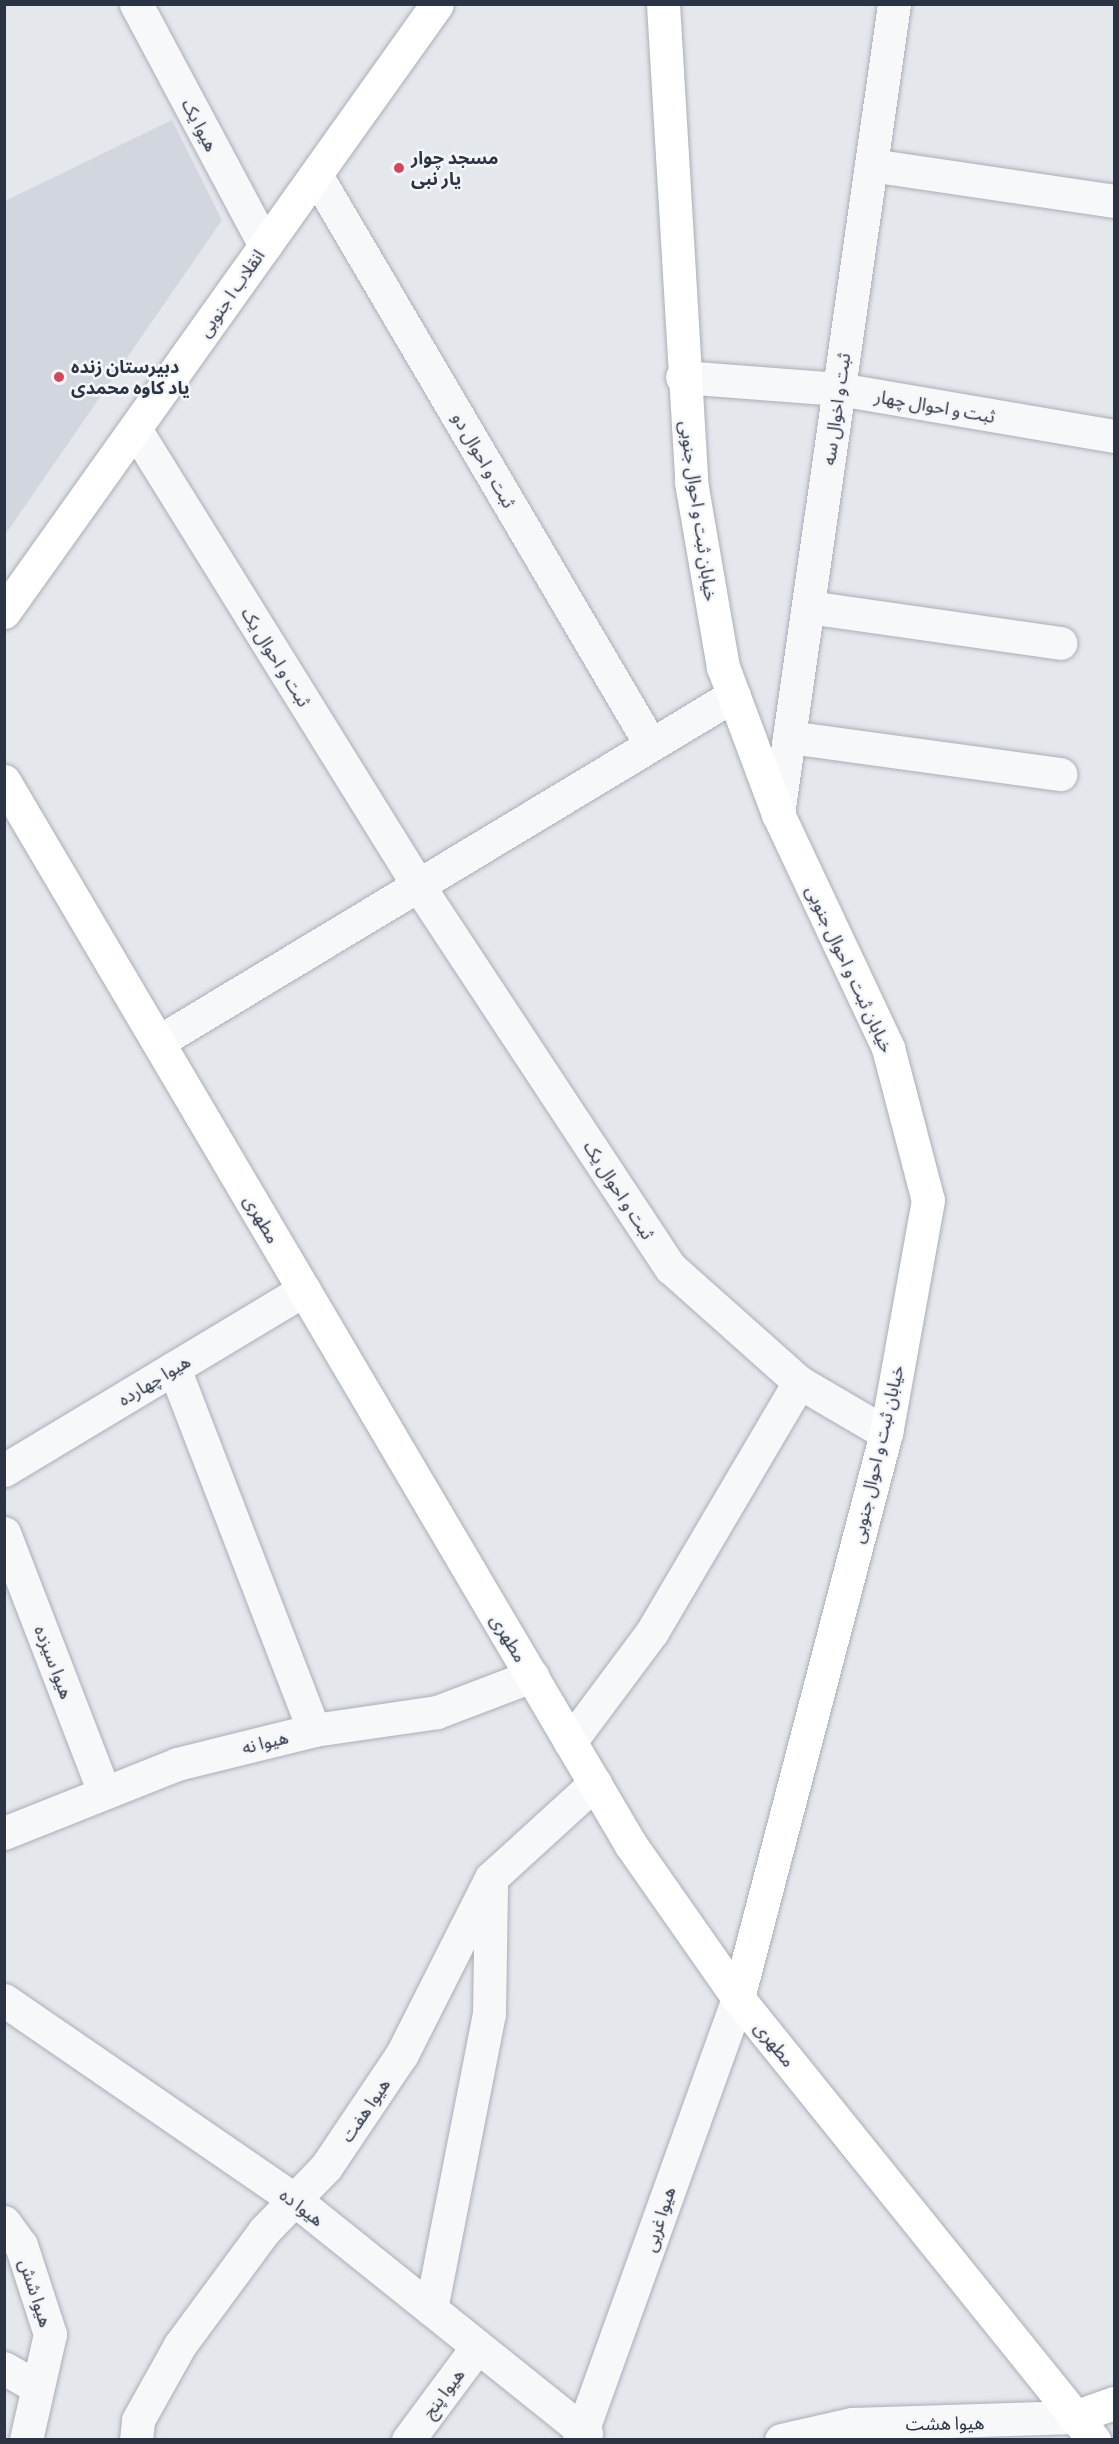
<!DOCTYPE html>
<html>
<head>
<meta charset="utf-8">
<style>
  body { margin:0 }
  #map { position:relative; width:1119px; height:2444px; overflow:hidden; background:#e4e7ec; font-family:Manrope,"Noto Sans Arabic",sans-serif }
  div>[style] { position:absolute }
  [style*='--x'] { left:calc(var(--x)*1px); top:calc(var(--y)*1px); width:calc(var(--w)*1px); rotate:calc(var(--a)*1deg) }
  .built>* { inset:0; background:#d2d6de }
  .roads { filter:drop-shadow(0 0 2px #a9aeb7) drop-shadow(0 0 2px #a9aeb7) }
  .street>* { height:33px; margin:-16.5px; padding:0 16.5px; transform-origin:16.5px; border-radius:16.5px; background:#f7f8fa }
  .secondary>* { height:33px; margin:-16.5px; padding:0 16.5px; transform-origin:16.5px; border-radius:16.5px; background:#fff }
  .dots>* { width:16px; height:16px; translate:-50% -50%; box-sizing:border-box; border:3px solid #f4f6f9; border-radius:50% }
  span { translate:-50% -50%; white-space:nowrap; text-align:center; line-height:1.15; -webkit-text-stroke:5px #f4f6f9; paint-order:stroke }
  .street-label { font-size:18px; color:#2b3445 }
  .poi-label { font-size:18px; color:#2b3445; font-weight:700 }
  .left { translate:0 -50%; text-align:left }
  .frame { position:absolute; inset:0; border:6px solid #2b3445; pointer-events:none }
</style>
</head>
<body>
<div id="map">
  <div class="built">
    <div style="clip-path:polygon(172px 120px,222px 220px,5px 535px,5px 201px)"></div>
  </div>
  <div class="roads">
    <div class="street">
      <div style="--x:136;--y:4;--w:274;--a:61.9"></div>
      <div style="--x:871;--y:165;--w:246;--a:8.4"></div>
      <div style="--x:316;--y:175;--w:661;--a:59.56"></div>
      <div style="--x:682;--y:377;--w:157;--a:4.4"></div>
      <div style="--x:839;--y:389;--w:279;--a:9.7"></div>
      <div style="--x:135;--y:429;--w:537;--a:58.18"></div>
      <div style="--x:418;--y:885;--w:459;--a:56.6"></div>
      <div style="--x:671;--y:1268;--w:171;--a:41.7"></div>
      <div style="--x:799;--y:1382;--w:101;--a:30.4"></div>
      <div style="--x:808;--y:607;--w:255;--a:8.1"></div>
      <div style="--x:789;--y:737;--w:274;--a:7.8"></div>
      <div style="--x:778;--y:814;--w:818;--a:-81.85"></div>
      <div style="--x:158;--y:1042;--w:672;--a:-31.07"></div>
      <div style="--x:174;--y:1368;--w:388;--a:68.9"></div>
      <div style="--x:4;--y:1470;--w:350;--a:-31"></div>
      <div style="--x:4;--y:1533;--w:278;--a:68.9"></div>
      <div style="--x:570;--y:1742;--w:137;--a:-53.3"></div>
      <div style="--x:652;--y:1632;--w:290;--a:-59.5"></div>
      <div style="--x:4;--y:1833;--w:186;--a:-21.7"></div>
      <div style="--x:177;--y:1764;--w:141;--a:-13.9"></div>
      <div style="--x:314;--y:1730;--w:124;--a:-8.3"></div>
      <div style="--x:437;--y:1712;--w:102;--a:-20.8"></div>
      <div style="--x:4;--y:2000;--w:353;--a:34.5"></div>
      <div style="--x:295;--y:2200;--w:373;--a:38.7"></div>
      <div style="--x:4;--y:2222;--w:29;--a:54"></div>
      <div style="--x:21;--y:2245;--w:94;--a:72"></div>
      <div style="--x:50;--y:2334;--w:109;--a:102.8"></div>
      <div style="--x:431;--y:2309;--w:301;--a:-78.9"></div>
      <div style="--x:489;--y:2014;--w:129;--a:-89.1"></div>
      <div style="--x:4;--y:2368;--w:38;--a:30"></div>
      <div style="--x:136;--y:2440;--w:20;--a:-84"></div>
      <div style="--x:138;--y:2420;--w:86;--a:-60.8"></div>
      <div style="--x:180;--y:2345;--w:142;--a:-53.6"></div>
      <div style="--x:264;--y:2231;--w:89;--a:-45.9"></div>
      <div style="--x:326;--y:2167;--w:136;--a:-56.1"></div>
      <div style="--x:402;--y:2054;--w:197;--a:-63.2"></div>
      <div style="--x:491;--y:1878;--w:141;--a:-42.4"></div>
      <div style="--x:408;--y:2440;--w:116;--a:-53.4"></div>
      <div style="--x:579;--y:2440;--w:470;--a:-70.2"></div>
      <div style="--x:781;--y:2440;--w:73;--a:-12.7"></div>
      <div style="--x:852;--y:2424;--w:222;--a:-1.8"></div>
    </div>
    <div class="secondary">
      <div style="--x:663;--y:4;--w:479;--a:86.6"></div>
      <div style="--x:691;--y:482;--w:188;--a:80.2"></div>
      <div style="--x:723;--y:667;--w:157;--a:69.5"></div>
      <div style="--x:778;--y:814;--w:259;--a:64.8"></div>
      <div style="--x:888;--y:1048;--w:157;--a:75.3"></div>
      <div style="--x:928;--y:1200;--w:237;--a:100.2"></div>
      <div style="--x:886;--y:1433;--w:584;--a:104.68"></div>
      <div style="--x:4;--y:612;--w:746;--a:-54.54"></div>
      <div style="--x:4;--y:781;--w:1235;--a:59.49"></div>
      <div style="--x:631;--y:1845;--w:187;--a:55"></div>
      <div style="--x:738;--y:1998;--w:568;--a:51.15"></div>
      <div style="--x:1074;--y:2417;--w:42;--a:-19.3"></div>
    </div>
  </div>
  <div class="dots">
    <div style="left:399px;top:168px;background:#d1495b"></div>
    <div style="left:59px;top:377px;background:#d1495b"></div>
  </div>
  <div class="street-label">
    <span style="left:200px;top:125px;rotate:62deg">هیوا یک</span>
    <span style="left:231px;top:293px;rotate:-55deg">انقلاب ا جنوبی</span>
    <span style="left:935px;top:406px;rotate:10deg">ثبت و احوال چهار</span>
    <span style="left:836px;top:409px;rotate:-82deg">ثبت و اخوال سه</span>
    <span style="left:484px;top:460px;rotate:60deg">ثبت و احوال دو</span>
    <span style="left:699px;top:511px;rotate:82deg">خیابان ثبت و احوال جنوبی</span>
    <span style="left:276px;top:657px;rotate:58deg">ثبت و احوال یک</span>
    <span style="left:850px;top:969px;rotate:65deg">خیابان ثبت و احوال جنوبی</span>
    <span style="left:619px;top:1190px;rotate:57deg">ثبت و احوال یک</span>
    <span style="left:262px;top:1219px;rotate:60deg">مطهری</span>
    <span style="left:154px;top:1380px;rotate:-31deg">هیوا چهارده</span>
    <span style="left:877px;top:1454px;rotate:-77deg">خیابان ثبت و احوال جنوبی</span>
    <span style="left:509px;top:1638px;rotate:59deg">مطهری</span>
    <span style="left:54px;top:1662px;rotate:69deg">هیوا سیزده</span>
    <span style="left:265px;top:1742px;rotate:-14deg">هیوا نه</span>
    <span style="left:775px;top:2044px;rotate:51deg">مطهری</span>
    <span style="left:365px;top:2110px;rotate:-56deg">هیوا هفت</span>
    <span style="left:302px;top:2207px;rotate:37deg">هیوا ده</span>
    <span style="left:659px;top:2219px;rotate:-72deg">هیوا غربی</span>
    <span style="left:36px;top:2293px;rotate:72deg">هیوا شش</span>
    <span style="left:443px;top:2393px;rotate:-53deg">هیوا پنج</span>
    <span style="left:945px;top:2423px;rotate:-1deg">هیوا هشت</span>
  </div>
  <div class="poi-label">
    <span class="left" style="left:411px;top:168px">مسجد چوار<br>یار نبی</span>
    <span class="left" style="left:71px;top:377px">دبیرستان زنده<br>یاد کاوه محمدی</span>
  </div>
  <div class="frame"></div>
</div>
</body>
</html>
